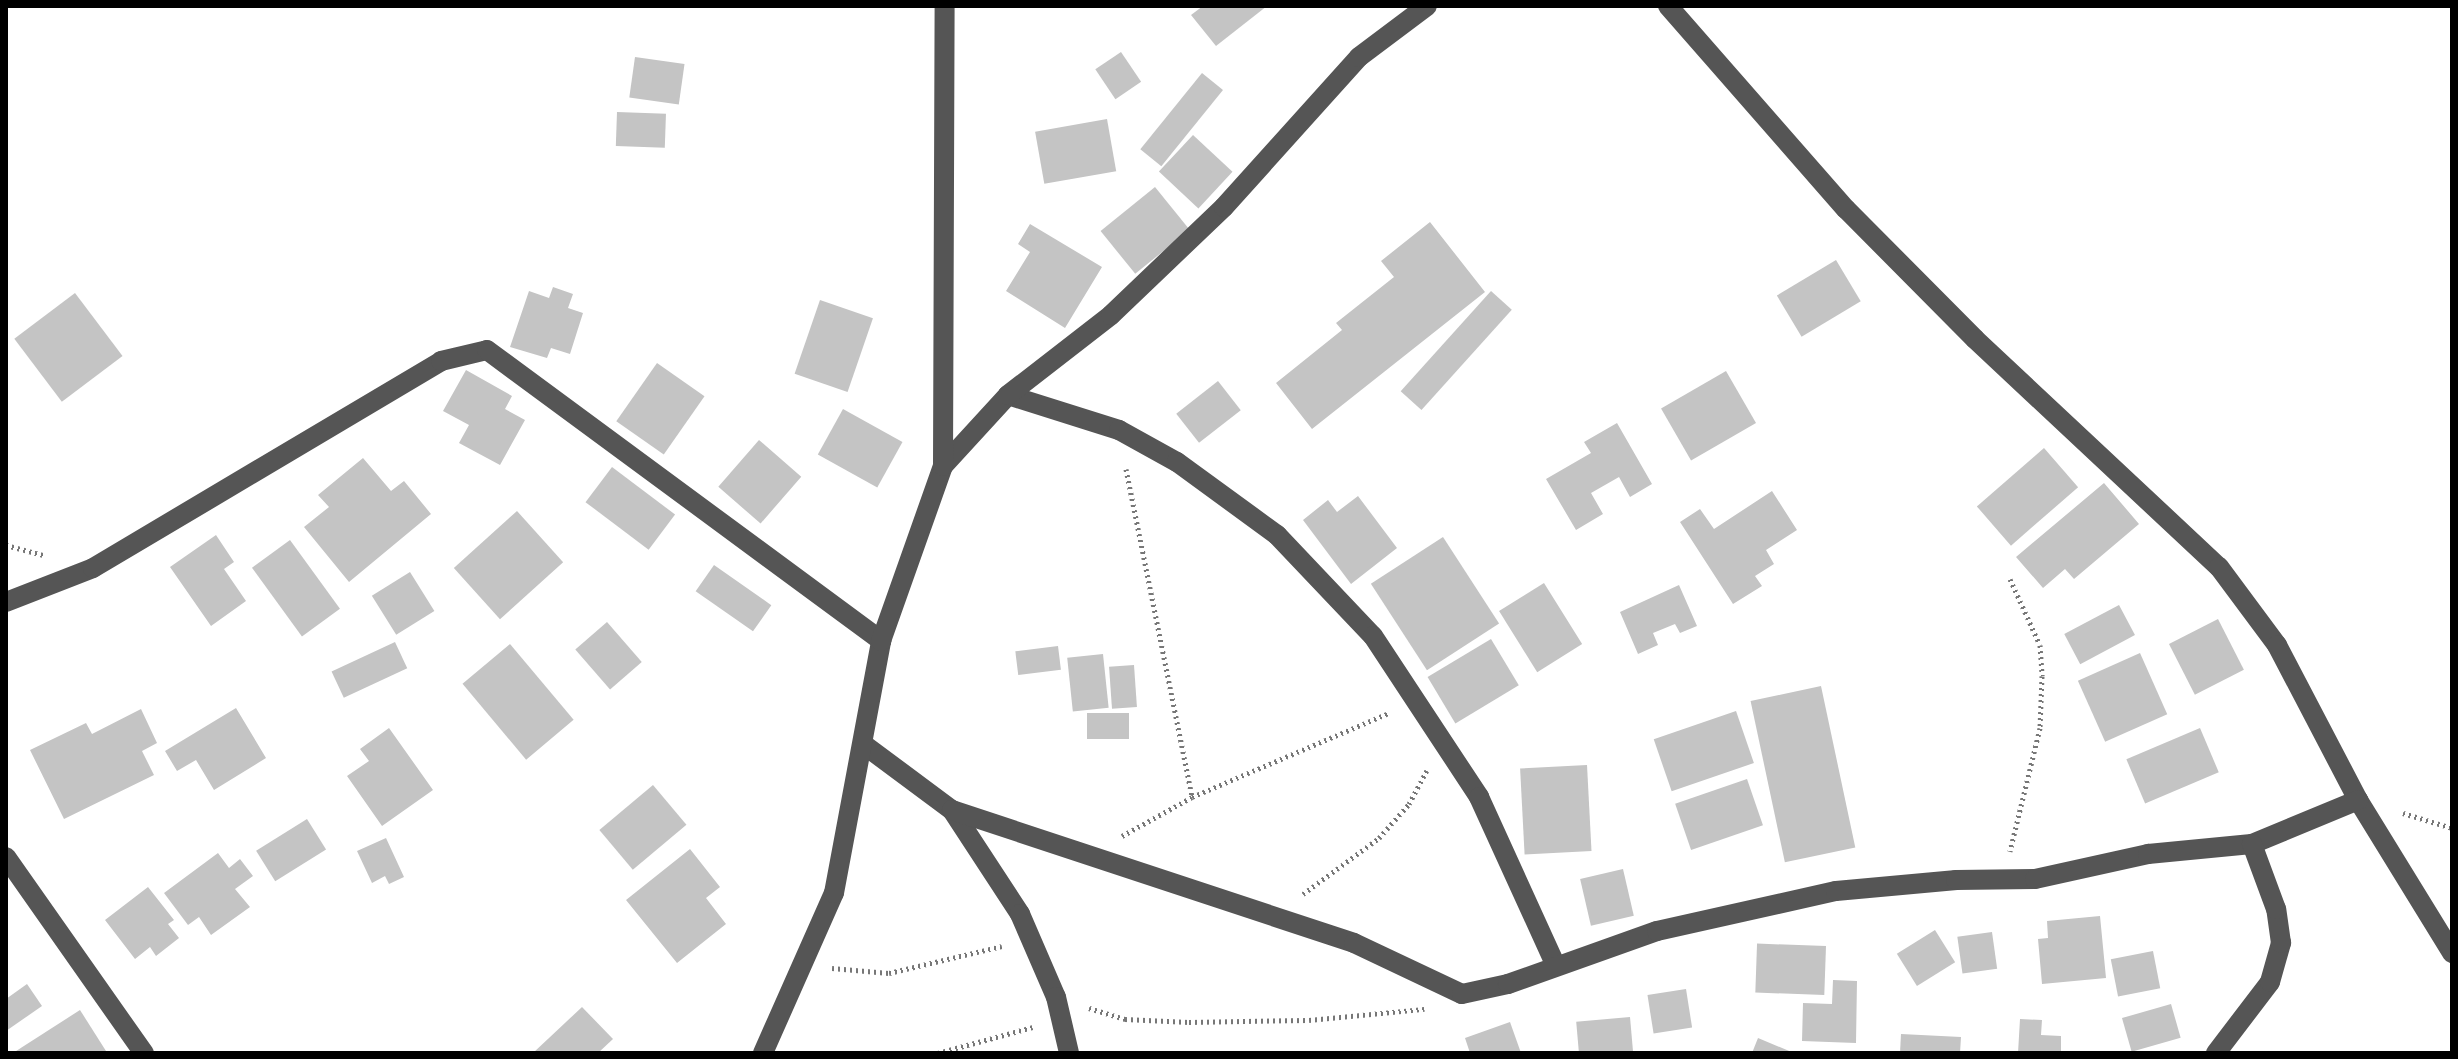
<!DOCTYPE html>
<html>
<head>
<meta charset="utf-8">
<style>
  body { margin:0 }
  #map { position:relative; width:2458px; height:1059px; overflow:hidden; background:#fff; font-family:"DM Sans",sans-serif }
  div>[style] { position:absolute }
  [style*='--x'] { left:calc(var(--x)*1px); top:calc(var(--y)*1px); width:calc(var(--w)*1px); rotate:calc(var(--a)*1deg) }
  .building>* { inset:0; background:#c4c4c4; transform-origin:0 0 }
  .path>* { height:5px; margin-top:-2.5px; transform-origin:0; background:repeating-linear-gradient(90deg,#777 0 2px,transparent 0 6px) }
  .minor>* { height:20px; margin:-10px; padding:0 10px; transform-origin:10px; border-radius:10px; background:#555 }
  span { translate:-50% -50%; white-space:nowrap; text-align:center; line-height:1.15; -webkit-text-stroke:7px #fff; paint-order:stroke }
  .frame { position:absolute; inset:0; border:8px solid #000; pointer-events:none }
</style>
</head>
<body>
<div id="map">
  <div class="building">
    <div style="clip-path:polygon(1203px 6px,1267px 6px,1216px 46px,1191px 15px)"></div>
    <div style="left:1121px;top:52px;width:36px;height:31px;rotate:56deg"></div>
    <div style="left:635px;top:57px;width:50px;height:41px;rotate:8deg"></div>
    <div style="left:1202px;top:73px;width:27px;height:98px;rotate:39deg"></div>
    <div style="left:617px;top:112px;width:49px;height:34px;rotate:2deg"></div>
    <div style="left:1107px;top:119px;width:53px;height:73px;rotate:80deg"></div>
    <div style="left:1193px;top:135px;width:54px;height:50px;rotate:43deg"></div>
    <div style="left:1155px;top:187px;width:55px;height:70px;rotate:51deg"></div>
    <div style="clip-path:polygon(1430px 222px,1485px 292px,1312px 429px,1276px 383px,1342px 330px,1336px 323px,1394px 277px,1381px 261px)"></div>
    <div style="clip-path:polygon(1030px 224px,1102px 267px,1065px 328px,1006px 291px,1030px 252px,1018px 244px)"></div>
    <div style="left:1836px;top:260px;width:48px;height:69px;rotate:59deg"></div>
    <div style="clip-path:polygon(553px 287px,573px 294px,568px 308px,583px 313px,570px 354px,551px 348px,547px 358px,510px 347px,529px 291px,549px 298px)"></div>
    <div style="left:1491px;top:291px;width:28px;height:135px;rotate:42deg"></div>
    <div style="left:75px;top:293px;width:79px;height:76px;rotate:53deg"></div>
    <div style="left:820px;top:300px;width:56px;height:78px;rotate:19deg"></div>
    <div style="left:657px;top:363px;width:58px;height:71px;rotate:35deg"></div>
    <div style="clip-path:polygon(466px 370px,512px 396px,505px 409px,525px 420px,500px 465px,459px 443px,469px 425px,443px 411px)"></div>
    <div style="left:1726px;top:371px;width:60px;height:75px;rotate:60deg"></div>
    <div style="left:1218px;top:381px;width:37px;height:53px;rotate:52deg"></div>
    <div style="left:843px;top:409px;width:68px;height:52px;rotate:29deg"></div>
    <div style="clip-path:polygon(1617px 423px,1652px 484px,1630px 497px,1619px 477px,1591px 493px,1603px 514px,1576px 530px,1546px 479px,1591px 453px,1584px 442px)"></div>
    <div style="left:759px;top:440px;width:56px;height:62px;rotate:41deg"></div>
    <div style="left:2044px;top:448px;width:52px;height:89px;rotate:49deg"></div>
    <div style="clip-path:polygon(363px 458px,391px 491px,404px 481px,431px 514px,349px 582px,304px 527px,329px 507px,318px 495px)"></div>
    <div style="left:612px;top:467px;width:79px;height:44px;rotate:37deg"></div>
    <div style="clip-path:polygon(2104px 483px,2139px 524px,2074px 579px,2065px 569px,2043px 588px,2016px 557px)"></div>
    <div style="clip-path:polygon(1772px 491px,1797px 530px,1766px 550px,1774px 564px,1755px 576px,1762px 586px,1733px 604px,1680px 522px,1700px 509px,1714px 529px)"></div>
    <div style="clip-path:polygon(1358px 496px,1397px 548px,1351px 584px,1303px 520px,1328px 500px,1337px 512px)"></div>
    <div style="left:517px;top:511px;width:69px;height:85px;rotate:48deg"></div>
    <div style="clip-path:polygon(216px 535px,234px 562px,224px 569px,246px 601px,211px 626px,170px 567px)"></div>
    <div style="left:1443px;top:537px;width:103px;height:86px;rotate:57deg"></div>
    <div style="left:290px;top:540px;width:85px;height:47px;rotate:54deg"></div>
    <div style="left:714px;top:565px;width:70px;height:32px;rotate:35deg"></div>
    <div style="left:410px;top:572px;width:46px;height:45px;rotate:58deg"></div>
    <div style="left:1544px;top:583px;width:72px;height:53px;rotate:58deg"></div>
    <div style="clip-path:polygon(1679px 585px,1697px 626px,1680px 633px,1675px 624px,1653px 633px,1658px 645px,1638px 654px,1620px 612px)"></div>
    <div style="left:2119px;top:605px;width:34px;height:62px;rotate:62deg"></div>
    <div style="left:2218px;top:619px;width:57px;height:55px;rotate:63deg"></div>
    <div style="left:607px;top:622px;width:53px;height:42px;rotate:49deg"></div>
    <div style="left:1491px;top:639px;width:54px;height:74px;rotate:59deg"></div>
    <div style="left:395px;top:642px;width:29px;height:70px;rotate:65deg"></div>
    <div style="left:510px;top:644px;width:99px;height:62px;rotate:50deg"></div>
    <div style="left:1058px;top:646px;width:24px;height:43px;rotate:83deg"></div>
    <div style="left:2140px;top:653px;width:67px;height:68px;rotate:66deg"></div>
    <div style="left:1103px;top:654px;width:54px;height:36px;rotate:84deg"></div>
    <div style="left:1134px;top:665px;width:42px;height:25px;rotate:86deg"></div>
    <div style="left:1821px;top:686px;width:165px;height:72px;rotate:78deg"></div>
    <div style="clip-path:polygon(236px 708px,266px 758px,214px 790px,196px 760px,177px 771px,165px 751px)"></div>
    <div style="clip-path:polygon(141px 709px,157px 743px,142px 751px,154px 775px,64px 819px,30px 750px,86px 723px,92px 734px)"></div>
    <div style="left:1736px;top:711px;width:55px;height:87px;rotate:71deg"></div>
    <div style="left:1129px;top:713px;width:26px;height:42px;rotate:90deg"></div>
    <div style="clip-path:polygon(389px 728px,433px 790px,382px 826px,347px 776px,369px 761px,360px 749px)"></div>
    <div style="left:2200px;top:728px;width:48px;height:80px;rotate:67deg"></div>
    <div style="left:1587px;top:765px;width:86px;height:67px;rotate:87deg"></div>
    <div style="left:1747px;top:779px;width:49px;height:76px;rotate:71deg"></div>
    <div style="left:653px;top:785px;width:52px;height:70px;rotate:50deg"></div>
    <div style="left:307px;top:819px;width:36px;height:60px;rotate:58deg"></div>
    <div style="clip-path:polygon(386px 838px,404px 877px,389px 884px,385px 876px,372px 883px,357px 851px)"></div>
    <div style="clip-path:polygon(690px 849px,720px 887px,706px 898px,726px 924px,677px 963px,626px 900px)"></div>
    <div style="clip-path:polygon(218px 853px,229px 868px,240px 859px,253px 876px,235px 889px,250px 907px,211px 935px,199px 917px,188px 925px,164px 893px)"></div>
    <div style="left:1623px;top:869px;width:48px;height:44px;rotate:77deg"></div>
    <div style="clip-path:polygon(148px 887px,174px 920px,168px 924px,179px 938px,156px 956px,150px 947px,135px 959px,105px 920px)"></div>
    <div style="clip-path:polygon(2100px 916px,2106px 978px,2042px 984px,2038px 939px,2048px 938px,2047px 921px)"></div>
    <div style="left:1935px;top:930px;width:38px;height:45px;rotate:58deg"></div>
    <div style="left:1992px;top:932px;width:37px;height:35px;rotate:82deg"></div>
    <div style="left:1826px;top:946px;width:49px;height:69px;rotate:92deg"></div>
    <div style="left:2153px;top:951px;width:38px;height:43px;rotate:79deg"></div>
    <div style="clip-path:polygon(1833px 980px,1857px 981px,1856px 1043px,1802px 1041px,1803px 1003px,1832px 1004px)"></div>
    <div style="clip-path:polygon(27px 984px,42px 1006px,6px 1031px,6px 999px)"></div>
    <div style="left:1686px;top:989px;width:39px;height:39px;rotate:81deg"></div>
    <div style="left:2171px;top:1004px;width:35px;height:51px;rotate:74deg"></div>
    <div style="clip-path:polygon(582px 1007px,613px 1039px,598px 1053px,533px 1053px)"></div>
    <div style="clip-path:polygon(80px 1010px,106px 1051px,13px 1053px)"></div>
    <div style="left:1630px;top:1017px;width:35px;height:54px;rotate:85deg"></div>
    <div style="clip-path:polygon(2020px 1019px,2042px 1020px,2041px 1035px,2061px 1036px,2061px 1053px,2018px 1053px)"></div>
    <div style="clip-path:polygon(1510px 1022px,1521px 1053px,1470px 1053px,1465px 1038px)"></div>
    <div style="clip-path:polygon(1901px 1034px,1961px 1037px,1960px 1053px,1900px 1053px)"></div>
    <div style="clip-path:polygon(1758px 1038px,1794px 1053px,1752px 1053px)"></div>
  </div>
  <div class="path">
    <div style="--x:1126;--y:469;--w:335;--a:78.6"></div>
    <div style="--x:6;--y:545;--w:39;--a:15"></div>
    <div style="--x:2010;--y:579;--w:72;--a:65.6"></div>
    <div style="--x:2040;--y:645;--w:31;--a:86"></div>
    <div style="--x:2042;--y:676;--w:52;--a:92.2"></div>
    <div style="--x:2040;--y:728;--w:127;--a:103.7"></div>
    <div style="--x:2403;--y:813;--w:51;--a:17"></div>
    <div style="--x:1122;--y:836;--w:80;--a:-29.1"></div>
    <div style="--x:1192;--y:797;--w:214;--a:-23.1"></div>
    <div style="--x:1303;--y:894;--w:94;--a:-36.4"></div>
    <div style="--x:1379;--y:838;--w:45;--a:-48.6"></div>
    <div style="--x:1409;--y:804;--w:38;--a:-62"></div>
    <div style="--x:832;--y:968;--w:57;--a:5"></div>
    <div style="--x:889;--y:973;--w:116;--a:-13.4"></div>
    <div style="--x:1089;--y:1008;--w:38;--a:17"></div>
    <div style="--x:1125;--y:1019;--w:64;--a:2.7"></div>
    <div style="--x:1189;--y:1022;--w:120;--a:-1"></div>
    <div style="--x:1309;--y:1020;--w:116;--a:-5.5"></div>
    <div style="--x:938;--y:1053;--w:98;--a:-15.3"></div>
  </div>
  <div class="minor">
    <div style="--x:1668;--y:6;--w:270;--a:48.8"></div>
    <div style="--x:1846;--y:209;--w:183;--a:45.2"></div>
    <div style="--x:1975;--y:339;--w:334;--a:43.1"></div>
    <div style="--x:2219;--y:567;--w:97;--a:53.4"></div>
    <div style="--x:2277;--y:645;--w:175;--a:62.4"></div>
    <div style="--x:2358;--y:800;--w:180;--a:58.4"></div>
    <div style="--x:1008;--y:395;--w:116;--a:17.5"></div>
    <div style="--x:1119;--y:430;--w:66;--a:28.9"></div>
    <div style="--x:1177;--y:462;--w:124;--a:36.1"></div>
    <div style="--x:1277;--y:535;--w:139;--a:46.5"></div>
    <div style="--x:1373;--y:636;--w:193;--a:56.6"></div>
    <div style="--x:1479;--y:797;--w:183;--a:65.5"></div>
    <div style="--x:943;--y:466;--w:96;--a:-47.5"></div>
    <div style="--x:1008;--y:395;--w:130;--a:-37.8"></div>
    <div style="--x:1111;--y:315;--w:156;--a:-43.7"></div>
    <div style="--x:1224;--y:207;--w:202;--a:-48"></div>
    <div style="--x:1359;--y:57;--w:85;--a:-36.9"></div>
    <div style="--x:6;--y:602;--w:93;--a:-21.3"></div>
    <div style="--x:93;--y:568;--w:405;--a:-30.7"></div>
    <div style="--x:441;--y:361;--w:47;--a:-13.4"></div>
    <div style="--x:487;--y:350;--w:490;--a:36.4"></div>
    <div style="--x:863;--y:744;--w:111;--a:36.6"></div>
    <div style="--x:952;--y:810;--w:124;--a:56.8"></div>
    <div style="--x:1020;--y:914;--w:90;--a:66.6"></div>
    <div style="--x:1056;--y:997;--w:57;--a:76.9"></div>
    <div style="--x:952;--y:810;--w:423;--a:18.3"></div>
    <div style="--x:1354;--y:943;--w:119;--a:25.3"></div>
    <div style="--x:1462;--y:994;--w:47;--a:-12.3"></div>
    <div style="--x:1508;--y:984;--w:158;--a:-19.6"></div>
    <div style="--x:1657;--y:931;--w:183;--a:-12.6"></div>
    <div style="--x:1836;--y:891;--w:121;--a:-5.2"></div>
    <div style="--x:1956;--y:880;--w:79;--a:-0.7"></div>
    <div style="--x:2035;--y:879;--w:116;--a:-12.5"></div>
    <div style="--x:2148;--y:854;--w:104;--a:-5.5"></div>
    <div style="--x:2252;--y:844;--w:115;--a:-22.5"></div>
    <div style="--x:6;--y:857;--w:240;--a:54.9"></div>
    <div style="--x:763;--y:1053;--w:175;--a:-66.1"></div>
    <div style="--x:834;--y:893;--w:256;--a:-79.4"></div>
    <div style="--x:881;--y:641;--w:186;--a:-70.5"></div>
    <div style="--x:943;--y:466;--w:460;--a:-89.8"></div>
    <div style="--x:2216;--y:1053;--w:89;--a:-52.7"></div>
    <div style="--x:2270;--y:982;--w:41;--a:-74.2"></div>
    <div style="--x:2281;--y:943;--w:34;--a:-98"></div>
    <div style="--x:2276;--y:909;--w:69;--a:-110.3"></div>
  </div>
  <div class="frame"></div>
</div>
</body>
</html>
